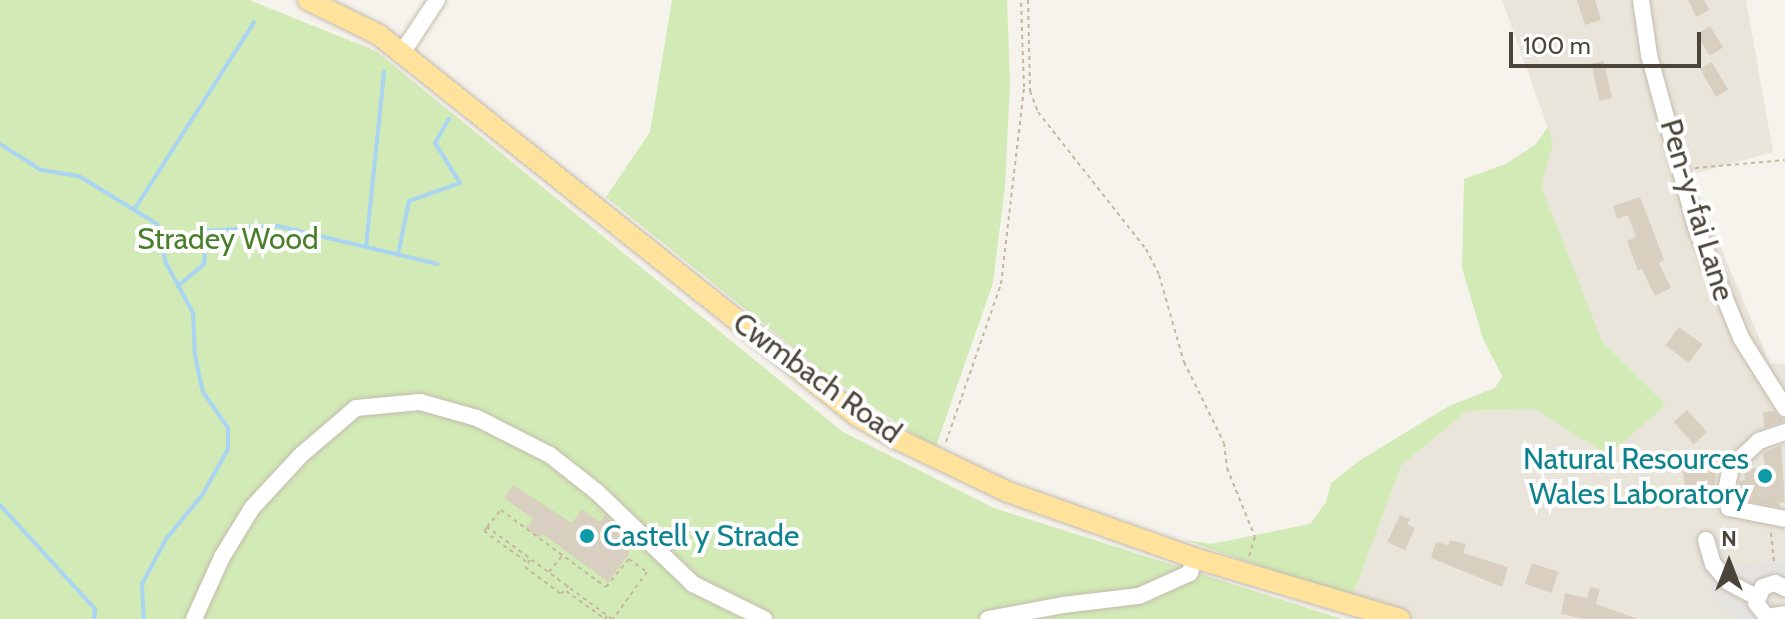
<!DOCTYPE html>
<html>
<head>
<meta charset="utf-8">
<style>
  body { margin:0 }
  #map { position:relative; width:1785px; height:619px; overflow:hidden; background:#f6f3ec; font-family:Cabin,sans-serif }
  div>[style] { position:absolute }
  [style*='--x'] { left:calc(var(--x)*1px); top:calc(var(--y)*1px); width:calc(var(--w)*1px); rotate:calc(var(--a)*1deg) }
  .residential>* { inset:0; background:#eae5da }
  .green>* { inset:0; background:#d2eab5 }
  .parking>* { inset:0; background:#e5e3e0 }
  .stream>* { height:4px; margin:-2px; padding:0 2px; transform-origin:2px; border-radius:2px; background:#a9d4f2 }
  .building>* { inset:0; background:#d8cfc1; transform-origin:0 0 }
  .path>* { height:2px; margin-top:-1px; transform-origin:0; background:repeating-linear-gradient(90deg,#c4b79f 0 4px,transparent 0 8px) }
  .roads { filter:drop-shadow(0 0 2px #c2bbae) drop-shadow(0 0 2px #c2bbae) }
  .minor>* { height:16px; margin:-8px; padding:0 8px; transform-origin:8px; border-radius:8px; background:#fff }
  .major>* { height:20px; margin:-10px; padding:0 10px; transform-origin:10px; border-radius:10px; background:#ffe39c }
  .dots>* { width:22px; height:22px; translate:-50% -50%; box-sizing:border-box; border:4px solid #fff; border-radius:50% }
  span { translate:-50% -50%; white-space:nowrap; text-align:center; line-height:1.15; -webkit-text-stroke:8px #fff; paint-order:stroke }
  .street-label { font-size:30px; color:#4b4439 }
  .park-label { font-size:30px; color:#4a7f2a }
  .culture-label { font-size:30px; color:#0d838f }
  .right { translate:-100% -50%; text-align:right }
  .left { translate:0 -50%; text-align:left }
  .north { position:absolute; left:1689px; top:523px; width:80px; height:80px; -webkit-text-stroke:6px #fff; paint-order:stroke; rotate:0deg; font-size:22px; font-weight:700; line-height:32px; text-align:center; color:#4b4439 }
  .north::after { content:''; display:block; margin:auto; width:28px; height:36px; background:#4b4439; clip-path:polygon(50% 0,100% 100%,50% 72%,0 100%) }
  .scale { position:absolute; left:1509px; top:32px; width:192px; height:36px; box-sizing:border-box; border:4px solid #4b4439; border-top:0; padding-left:10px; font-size:24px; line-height:28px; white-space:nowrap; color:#4b4439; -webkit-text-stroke:6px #fff; paint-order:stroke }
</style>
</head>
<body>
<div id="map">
  <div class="residential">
    <div style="clip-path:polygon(1502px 0,1746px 0,1773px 152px,1690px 175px,1770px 363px,1785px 364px,1785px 619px,1410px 619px,1352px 598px,1401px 466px,1467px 411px,1535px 409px,1608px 454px,1665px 405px,1602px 341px,1540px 186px,1553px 142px)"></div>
  </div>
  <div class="green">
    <div style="clip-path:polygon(0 0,249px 0,376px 51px,843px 432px,994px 508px,1342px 619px,0 619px)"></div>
    <div style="clip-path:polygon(672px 0,1007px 0,1010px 84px,1005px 186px,993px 283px,935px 449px,826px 374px,606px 197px,650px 132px)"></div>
    <div style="clip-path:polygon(1548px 127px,1553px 143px,1541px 186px,1602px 341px,1666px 405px,1608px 455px,1535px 409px,1467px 411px,1401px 466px,1352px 598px,1185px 540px,1211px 544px,1310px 524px,1326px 502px,1331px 483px,1359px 461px,1449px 406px,1495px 388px,1502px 376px,1483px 339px,1462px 268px,1464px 179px,1506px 164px,1536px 144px)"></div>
  </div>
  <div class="parking">
    <div style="clip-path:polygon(1718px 535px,1729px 567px,1785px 562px,1785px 589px,1775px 585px,1757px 603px,1785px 619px,1735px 619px,1713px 597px,1693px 539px)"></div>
  </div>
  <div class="stream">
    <div style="--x:0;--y:144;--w:49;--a:32.4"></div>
    <div style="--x:41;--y:170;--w:38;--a:9"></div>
    <div style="--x:79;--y:176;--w:92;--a:31.6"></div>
    <div style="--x:157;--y:224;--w:40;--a:77"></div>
    <div style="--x:166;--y:263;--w:57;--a:61.6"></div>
    <div style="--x:193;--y:313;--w:42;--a:87.3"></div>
    <div style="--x:195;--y:355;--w:38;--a:78"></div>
    <div style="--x:203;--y:392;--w:44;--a:55.2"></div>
    <div style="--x:228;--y:428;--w:21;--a:90"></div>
    <div style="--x:228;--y:449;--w:51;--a:119.1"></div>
    <div style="--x:203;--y:494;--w:58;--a:129.4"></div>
    <div style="--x:166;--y:539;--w:51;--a:118.1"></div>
    <div style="--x:142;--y:584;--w:35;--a:87"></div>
    <div style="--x:134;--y:210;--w:223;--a:-57.4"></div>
    <div style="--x:366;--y:247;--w:176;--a:-84.1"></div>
    <div style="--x:398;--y:255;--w:55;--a:-78.5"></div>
    <div style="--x:409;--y:201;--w:54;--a:-19.4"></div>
    <div style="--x:460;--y:183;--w:47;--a:-122"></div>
    <div style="--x:435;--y:143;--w:28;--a:-60"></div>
    <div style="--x:178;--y:286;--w:34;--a:-40"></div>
    <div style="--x:204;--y:264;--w:33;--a:-85"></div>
    <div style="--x:207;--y:231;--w:71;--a:-4"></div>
    <div style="--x:278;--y:226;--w:164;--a:13.4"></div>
    <div style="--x:0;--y:505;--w:141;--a:47.6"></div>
    <div style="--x:95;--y:609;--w:10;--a:96"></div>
  </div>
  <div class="building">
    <div style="clip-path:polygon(1577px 0,1595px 0,1601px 20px,1585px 25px)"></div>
    <div style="clip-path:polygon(1688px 0,1704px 0,1709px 10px,1696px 17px)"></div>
    <div style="left:1710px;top:26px;width:25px;height:16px;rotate:58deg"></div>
    <div style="left:1604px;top:61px;width:38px;height:13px;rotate:78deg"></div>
    <div style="left:1712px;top:62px;width:32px;height:14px;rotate:60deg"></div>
    <div style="clip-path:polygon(1640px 197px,1664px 260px,1659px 263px,1671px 288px,1655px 296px,1642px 269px,1638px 271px,1627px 241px,1636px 237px,1628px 215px,1617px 219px,1613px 206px)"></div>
    <div style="left:1679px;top:327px;width:29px;height:23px;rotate:36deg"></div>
    <div style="left:1687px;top:410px;width:30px;height:18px;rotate:48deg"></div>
    <div style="clip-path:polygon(1774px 411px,1785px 421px,1764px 428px,1763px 412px)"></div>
    <div style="clip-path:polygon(1781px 445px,1785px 502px,1779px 503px,1780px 507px,1739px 499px,1739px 481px,1745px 480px,1744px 470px,1765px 467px,1763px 453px)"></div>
    <div style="clip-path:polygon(1700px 456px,1703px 470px,1716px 467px,1715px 489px,1708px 490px,1710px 504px,1680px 509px,1676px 487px,1685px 485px,1680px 460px)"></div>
    <div style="clip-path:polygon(513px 485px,572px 523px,582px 509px,600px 522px,605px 515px,627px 536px,623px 542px,629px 546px,629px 554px,608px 582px,543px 534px,539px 538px,526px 528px,533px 519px,504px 498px)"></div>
    <div style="clip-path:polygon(1400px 515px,1410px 519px,1407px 524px,1415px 528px,1405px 550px,1387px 542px)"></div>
    <div style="clip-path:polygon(1450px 540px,1466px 544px,1463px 553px,1508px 567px,1502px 587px,1431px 558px,1436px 542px,1448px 545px)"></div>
    <div style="left:1532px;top:563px;width:28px;height:22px;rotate:19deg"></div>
    <div style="clip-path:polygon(1590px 587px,1600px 589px,1596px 604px,1638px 619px,1584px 619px,1561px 614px,1565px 593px,1587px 598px)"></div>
  </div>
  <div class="path">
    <div style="--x:1028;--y:0;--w:91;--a:88.7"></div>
    <div style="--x:1030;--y:91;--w:22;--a:69"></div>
    <div style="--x:1038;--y:112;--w:174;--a:51.8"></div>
    <div style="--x:1146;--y:249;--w:29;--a:63"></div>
    <div style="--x:1159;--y:275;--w:91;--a:74"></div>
    <div style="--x:1184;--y:362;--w:90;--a:63.7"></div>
    <div style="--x:1224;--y:443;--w:25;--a:83"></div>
    <div style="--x:1227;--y:468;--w:74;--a:67.9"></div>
    <div style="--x:1255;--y:537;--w:21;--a:107"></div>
    <div style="--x:1695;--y:168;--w:90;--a:-5.1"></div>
    <div style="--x:946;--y:442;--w:167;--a:-70.8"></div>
    <div style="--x:1001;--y:284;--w:198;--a:-83.3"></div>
    <div style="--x:1024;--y:87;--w:87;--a:-92"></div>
    <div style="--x:487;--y:528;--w:4;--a:135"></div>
    <div style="--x:484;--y:531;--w:54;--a:36"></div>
    <div style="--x:1771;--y:533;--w:30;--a:84"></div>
    <div style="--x:530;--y:560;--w:9;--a:126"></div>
    <div style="--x:525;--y:567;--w:45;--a:36.9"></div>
    <div style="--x:561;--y:594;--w:11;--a:-49"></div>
    <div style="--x:549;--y:572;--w:21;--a:-51"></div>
    <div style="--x:566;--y:591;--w:48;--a:35.7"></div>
    <div style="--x:605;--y:619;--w:4;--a:-63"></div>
    <div style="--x:612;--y:619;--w:155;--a:-143.6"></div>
    <div style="--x:487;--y:527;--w:22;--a:-51"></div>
    <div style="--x:501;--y:510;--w:130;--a:36.3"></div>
    <div style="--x:606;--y:587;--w:36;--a:-51"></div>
    <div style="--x:629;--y:559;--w:22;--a:36"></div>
    <div style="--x:647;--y:572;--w:58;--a:125.9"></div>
  </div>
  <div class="roads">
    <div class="minor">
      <div style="--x:1641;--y:0;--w:56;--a:81.7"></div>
      <div style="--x:1649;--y:55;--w:178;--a:74.7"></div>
      <div style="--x:1696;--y:227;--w:120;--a:67.9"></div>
      <div style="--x:1741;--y:338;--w:83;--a:57.8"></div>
      <div style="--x:402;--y:53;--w:64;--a:-56.6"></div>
      <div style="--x:1785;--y:432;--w:28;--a:161"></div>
      <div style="--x:1759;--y:441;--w:38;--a:137"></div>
      <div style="--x:1731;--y:467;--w:24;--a:102"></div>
      <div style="--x:1726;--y:490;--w:18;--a:81"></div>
      <div style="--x:1729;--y:508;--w:57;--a:11.1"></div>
      <div style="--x:1706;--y:540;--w:25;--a:74"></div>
      <div style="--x:1713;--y:564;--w:23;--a:50"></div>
      <div style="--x:1728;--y:582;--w:32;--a:28"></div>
      <div style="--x:1785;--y:588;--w:11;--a:-153"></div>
      <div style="--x:1775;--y:583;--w:13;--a:162"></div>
      <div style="--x:1763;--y:587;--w:17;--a:114"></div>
      <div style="--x:1756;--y:603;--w:18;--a:52"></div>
      <div style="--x:1767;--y:617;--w:18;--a:-9"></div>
      <div style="--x:194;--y:619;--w:68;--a:-65.7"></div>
      <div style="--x:222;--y:557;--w:57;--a:-58.5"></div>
      <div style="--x:252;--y:508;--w:72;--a:-47.2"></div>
      <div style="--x:301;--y:455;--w:72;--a:-40.5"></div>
      <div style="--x:356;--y:408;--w:64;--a:-5.4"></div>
      <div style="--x:420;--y:402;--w:59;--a:15.7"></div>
      <div style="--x:477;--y:418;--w:82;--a:26.9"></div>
      <div style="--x:550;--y:455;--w:60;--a:38.2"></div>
      <div style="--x:597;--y:492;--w:133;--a:43.8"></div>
      <div style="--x:693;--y:584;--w:79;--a:26.2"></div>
      <div style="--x:988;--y:619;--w:76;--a:-10.6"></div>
      <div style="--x:1063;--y:605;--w:77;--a:-6.8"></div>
      <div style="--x:1139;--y:596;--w:56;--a:-24.3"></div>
      <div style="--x:1190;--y:573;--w:16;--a:-75"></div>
    </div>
    <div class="major">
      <div style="--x:308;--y:0;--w:79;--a:26.2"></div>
      <div style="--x:379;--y:35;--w:610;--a:38.54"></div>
      <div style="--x:856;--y:415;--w:48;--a:30.3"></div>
      <div style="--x:897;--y:439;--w:123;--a:25.5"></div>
      <div style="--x:1008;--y:492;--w:197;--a:19.5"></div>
      <div style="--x:1194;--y:558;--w:215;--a:16.5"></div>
    </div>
  </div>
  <div class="dots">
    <div style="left:1765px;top:476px;background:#0f9aa8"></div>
    <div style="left:587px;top:536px;background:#0f9aa8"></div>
  </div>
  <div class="street-label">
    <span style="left:1697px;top:210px;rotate:73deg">Pen-y-fai Lane</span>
    <span style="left:817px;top:378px;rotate:36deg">Cwmbach Road</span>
  </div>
  <div class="park-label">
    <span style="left:228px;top:239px">Stradey Wood</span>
  </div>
  <div class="culture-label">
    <span class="right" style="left:1749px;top:476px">Natural Resources<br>Wales Laboratory</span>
    <span class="left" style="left:603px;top:536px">Castell y Strade</span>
  </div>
  <div class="north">N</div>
  <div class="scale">100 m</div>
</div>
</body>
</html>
